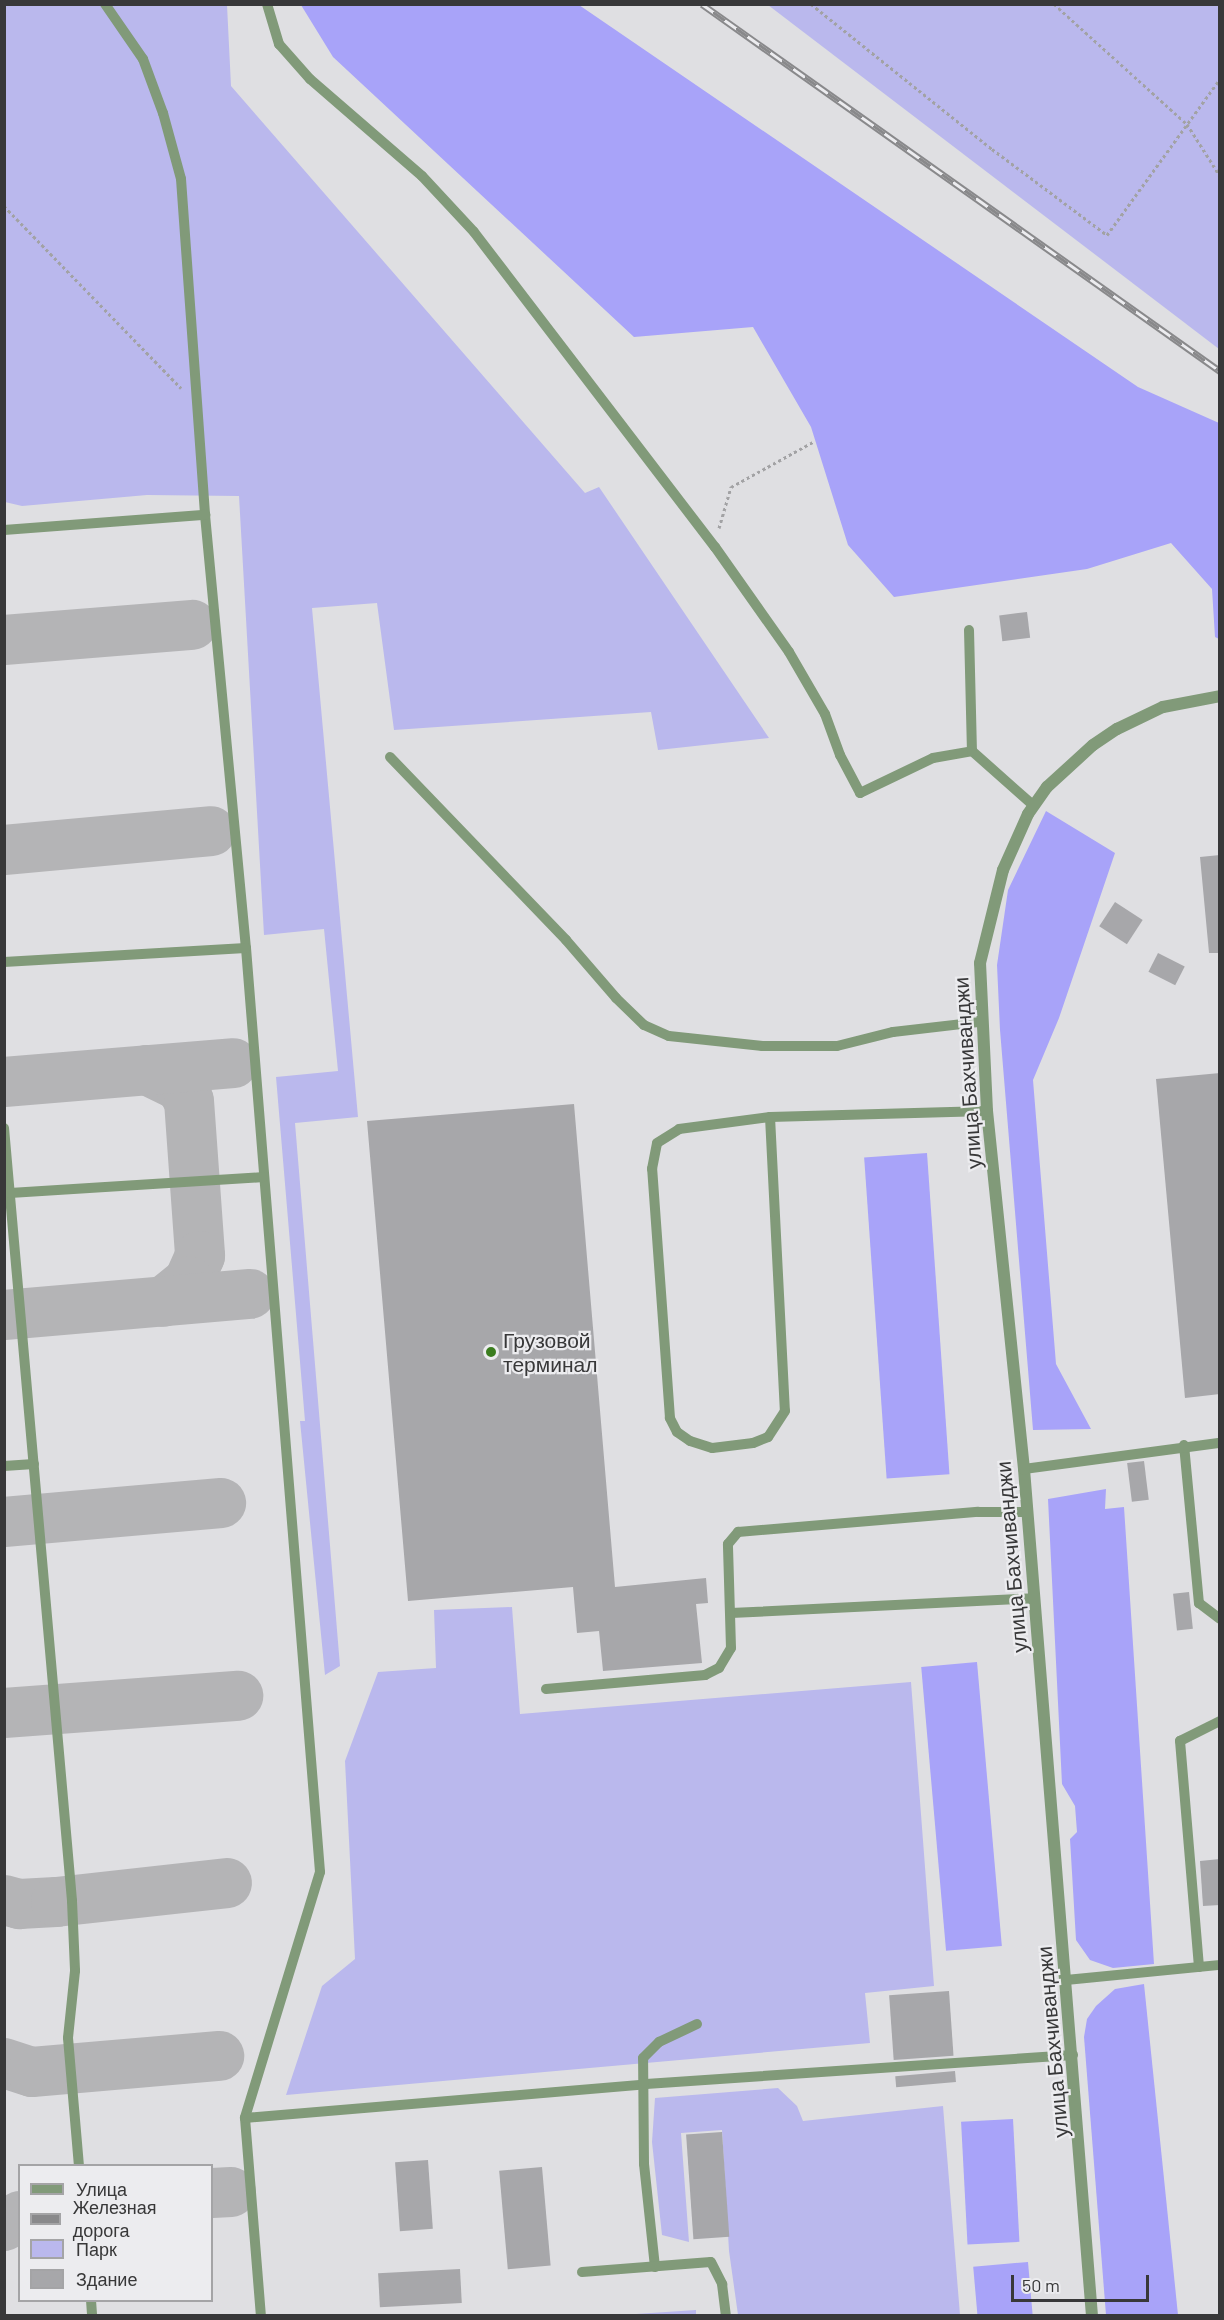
<!DOCTYPE html>
<html>
<head>
<meta charset="utf-8">
<style>
  body { margin:0 }
  #map { position:relative; width:1224px; height:2320px; overflow:hidden; background:#dfdfe2; font-family:Barlow,sans-serif }
  div>[style] { position:absolute }
  [style*='--x'] { left:calc(var(--x)*1px); top:calc(var(--y)*1px); width:calc(var(--w)*1px); rotate:calc(var(--a)*1deg) }
  .green>* { inset:0; background:#bab8ed }
  .forest>* { inset:0; background:#a8a3f9; transform-origin:0 0 }
  .taxiway>* { height:50px; margin:-25px; padding:0 25px; transform-origin:25px; border-radius:25px; background:#b4b4b6 }
  .building>* { inset:0; background:#a7a7aa; transform-origin:0 0 }
  .path>* { height:3px; margin-top:-1.5px; transform-origin:0; background:repeating-linear-gradient(90deg,#a2a2a4 0 3px,transparent 0 6px) }
  .service>* { height:10px; margin:-5px; padding:0 5px; transform-origin:5px; border-radius:5px; background:#819a79 }
  .minor>* { height:12px; margin:-6px; padding:0 6px; transform-origin:6px; border-radius:6px; background:#819a79 }
  .rail>* { height:7px; margin-top:-3.5px; transform-origin:0; background:repeating-linear-gradient(90deg,#ececef 0 14px,#89898b 0 28px); box-sizing:border-box; border-block:2px solid #89898b }
  .dots>* { width:16px; height:16px; translate:-50% -50%; box-sizing:border-box; border:3px solid #ececef; border-radius:50% }
  span { translate:-50% -50%; white-space:nowrap; text-align:center; line-height:1.15; -webkit-text-stroke:4.5px #ececef; paint-order:stroke }
  .street-label { font-size:21px; color:#383839 }
  .poi-label { font-size:21px; color:#383839 }
  .left { translate:0 -50%; text-align:left }
  .frame { position:absolute; inset:0; border:6px solid #383839; pointer-events:none }
  .legend { position:absolute; left:18px; top:2164px; width:195px; height:138px; box-sizing:border-box; background:#ececef; border:2px solid #a4a4a6; margin:0; padding:8px 10px; list-style:none; font-size:18px; color:#383839 }
  .legend li { display:flex; align-items:center; gap:12px; height:30px }
  .legend b { width:30px; border:2px solid #a4a4a6 }
  .scale { position:absolute; left:1011px; top:2275px; width:138px; height:27px; box-sizing:border-box; border:3px solid #383839; border-top:0; padding-left:8px; font-size:18px; line-height:21px; white-space:nowrap; color:#383839; -webkit-text-stroke:4px #ececef; paint-order:stroke }
</style>
</head>
<body>
<div id="map">
  <div class="green">
    <div style="clip-path:polygon(4px 5px,227px 5px,231px 86px,585px 493px,599px 487px,769px 738px,658px 750px,651px 712px,394px 730px,377px 603px,312px 608px,358px 1117px,295px 1123px,340px 1666px,325px 1675px,300px 1421px,305px 1421px,276px 1077px,338px 1071px,324px 929px,264px 935px,239px 496px,147px 495px,22px 506px,5px 502px)"></div>
    <div style="clip-path:polygon(768px 5px,1219px 5px,1219px 349px)"></div>
    <div style="clip-path:polygon(512px 1607px,520px 1714px,911px 1682px,934px 1986px,865px 1993px,870px 2043px,286px 2095px,322px 1986px,355px 1959px,345px 1761px,378px 1672px,436px 1668px,434px 1610px)"></div>
    <div style="clip-path:polygon(778px 2088px,797px 2106px,803px 2121px,943px 2106px,960px 2315px,738px 2315px,729px 2251px,722px 2130px,681px 2133px,689px 2242px,662px 2235px,652px 2142px,655px 2098px)"></div>
    <div style="clip-path:polygon(696px 2310px,696px 2315px,621px 2315px)"></div>
  </div>
  <div class="forest">
    <div style="clip-path:polygon(301px 5px,579px 5px,1138px 387px,1219px 423px,1219px 639px,1215px 637px,1212px 589px,1171px 543px,1087px 569px,894px 597px,848px 545px,811px 427px,753px 327px,634px 337px,333px 57px)"></div>
    <div style="clip-path:polygon(1046px 811px,1115px 853px,1059px 1018px,1033px 1080px,1056px 1364px,1091px 1429px,1033px 1430px,1000px 1030px,997px 965px,1008px 890px)"></div>
    <div style="left:927px;top:1153px;width:322px;height:63px;rotate:86deg"></div>
    <div style="clip-path:polygon(1106px 1489px,1105px 1509px,1124px 1507px,1154px 1964px,1113px 1968px,1090px 1960px,1076px 1940px,1070px 1839px,1077px 1832px,1075px 1806px,1062px 1784px,1048px 1499px)"></div>
    <div style="left:977px;top:1662px;width:285px;height:56px;rotate:85deg"></div>
    <div style="clip-path:polygon(1144px 1984px,1178px 2315px,1106px 2315px,1084px 2037px,1087px 2019px,1096px 2006px,1115px 1989px)"></div>
    <div style="left:1013px;top:2119px;width:123px;height:52px;rotate:87deg"></div>
    <div style="left:1028px;top:2262px;width:53px;height:55px;rotate:85deg"></div>
  </div>
  <div class="taxiway">
    <div style="--x:4;--y:640;--w:189;--a:-4.6"></div>
    <div style="--x:4;--y:850;--w:208;--a:-5.2"></div>
    <div style="--x:147;--y:1070;--w:37;--a:26"></div>
    <div style="--x:180;--y:1086;--w:17;--a:59"></div>
    <div style="--x:189;--y:1101;--w:155;--a:85.9"></div>
    <div style="--x:200;--y:1256;--w:27;--a:114"></div>
    <div style="--x:189;--y:1281;--w:33;--a:141"></div>
    <div style="--x:4;--y:1082;--w:230;--a:-4.7"></div>
    <div style="--x:4;--y:1315;--w:247;--a:-4.9"></div>
    <div style="--x:4;--y:1522;--w:218;--a:-5"></div>
    <div style="--x:4;--y:1713;--w:235;--a:-4.2"></div>
    <div style="--x:4;--y:1900;--w:16;--a:15"></div>
    <div style="--x:19;--y:1904;--w:37;--a:-3"></div>
    <div style="--x:56;--y:1902;--w:172;--a:-6.3"></div>
    <div style="--x:4;--y:2063;--w:29;--a:18"></div>
    <div style="--x:32;--y:2072;--w:188;--a:-4.9"></div>
    <div style="--x:212;--y:2193;--w:19;--a:-3"></div>
    <div style="--x:4;--y:2226;--w:19;--a:-32"></div>
  </div>
  <div class="building">
    <div style="left:1027px;top:612px;width:26px;height:28px;rotate:83deg"></div>
    <div style="clip-path:polygon(1220px 855px,1220px 953px,1209px 953px,1200px 857px)"></div>
    <div style="left:1115px;top:902px;width:33px;height:29px;rotate:33deg"></div>
    <div style="left:1158px;top:953px;width:30px;height:21px;rotate:27deg"></div>
    <div style="clip-path:polygon(1220px 1073px,1220px 1394px,1185px 1398px,1156px 1079px)"></div>
    <div style="clip-path:polygon(574px 1104px,615px 1587px,706px 1578px,708px 1603px,696px 1604px,702px 1663px,603px 1671px,599px 1631px,577px 1633px,573px 1587px,408px 1601px,367px 1121px)"></div>
    <div style="left:1144px;top:1461px;width:39px;height:17px;rotate:83deg"></div>
    <div style="left:1189px;top:1592px;width:37px;height:16px;rotate:84deg"></div>
    <div style="clip-path:polygon(1220px 1859px,1220px 1905px,1203px 1906px,1200px 1861px)"></div>
    <div style="left:949px;top:1991px;width:65px;height:60px;rotate:86deg"></div>
    <div style="left:955px;top:2071px;width:11px;height:60px;rotate:85deg"></div>
    <div style="left:722px;top:2132px;width:105px;height:36px;rotate:86deg"></div>
    <div style="left:428px;top:2160px;width:69px;height:33px;rotate:86deg"></div>
    <div style="left:542px;top:2167px;width:99px;height:43px;rotate:85deg"></div>
    <div style="left:460px;top:2269px;width:34px;height:82px;rotate:87deg"></div>
  </div>
  <div class="path">
    <div style="--x:811;--y:4;--w:232;--a:38.7"></div>
    <div style="--x:992;--y:149;--w:144;--a:36.8"></div>
    <div style="--x:1107;--y:235;--w:193;--a:-54.1"></div>
    <div style="--x:1054;--y:4;--w:179;--a:42.1"></div>
    <div style="--x:1187;--y:124;--w:62;--a:57.6"></div>
    <div style="--x:4;--y:206;--w:254;--a:45.8"></div>
    <div style="--x:719;--y:528;--w:43;--a:-73.7"></div>
    <div style="--x:731;--y:487;--w:94;--a:-28.8"></div>
  </div>
  <div class="service">
    <div style="--x:105;--y:4;--w:67;--a:55.4"></div>
    <div style="--x:143;--y:59;--w:58;--a:69.7"></div>
    <div style="--x:163;--y:113;--w:68;--a:74.7"></div>
    <div style="--x:181;--y:179;--w:337;--a:85.9"></div>
    <div style="--x:205;--y:515;--w:435;--a:84.6"></div>
    <div style="--x:246;--y:948;--w:927;--a:85.42"></div>
    <div style="--x:320;--y:1872;--w:257;--a:107"></div>
    <div style="--x:245;--y:2118;--w:199;--a:85.4"></div>
    <div style="--x:267;--y:4;--w:42;--a:73.3"></div>
    <div style="--x:279;--y:44;--w:47;--a:48.5"></div>
    <div style="--x:310;--y:79;--w:148;--a:40.9"></div>
    <div style="--x:422;--y:176;--w:76;--a:47.1"></div>
    <div style="--x:474;--y:232;--w:397;--a:52.6"></div>
    <div style="--x:715;--y:547;--w:128;--a:54.8"></div>
    <div style="--x:789;--y:652;--w:72;--a:59.9"></div>
    <div style="--x:825;--y:714;--w:44;--a:69.9"></div>
    <div style="--x:840;--y:755;--w:43;--a:62.2"></div>
    <div style="--x:860;--y:793;--w:81;--a:-25.6"></div>
    <div style="--x:933;--y:758;--w:40;--a:-10"></div>
    <div style="--x:972;--y:751;--w:83;--a:41.6"></div>
    <div style="--x:4;--y:530;--w:202;--a:-4.3"></div>
    <div style="--x:969;--y:630;--w:121;--a:88.6"></div>
    <div style="--x:390;--y:757;--w:254;--a:46.1"></div>
    <div style="--x:566;--y:940;--w:77;--a:49.2"></div>
    <div style="--x:616;--y:998;--w:39;--a:44"></div>
    <div style="--x:644;--y:1025;--w:27;--a:24"></div>
    <div style="--x:669;--y:1036;--w:94;--a:6.1"></div>
    <div style="--x:762;--y:1046;--w:75;--a:0"></div>
    <div style="--x:837;--y:1046;--w:58;--a:-14"></div>
    <div style="--x:893;--y:1032;--w:88;--a:-6.6"></div>
    <div style="--x:4;--y:962;--w:242;--a:-3.3"></div>
    <div style="--x:770;--y:1117;--w:294;--a:87.1"></div>
    <div style="--x:785;--y:1411;--w:31;--a:123"></div>
    <div style="--x:768;--y:1437;--w:16;--a:158"></div>
    <div style="--x:753;--y:1443;--w:41;--a:173"></div>
    <div style="--x:712;--y:1448;--w:23;--a:-162"></div>
    <div style="--x:690;--y:1441;--w:16;--a:-145"></div>
    <div style="--x:677;--y:1432;--w:16;--a:-117"></div>
    <div style="--x:670;--y:1418;--w:250;--a:-94.1"></div>
    <div style="--x:652;--y:1169;--w:26;--a:-79"></div>
    <div style="--x:657;--y:1143;--w:26;--a:-32"></div>
    <div style="--x:679;--y:1129;--w:92;--a:-7.5"></div>
    <div style="--x:770;--y:1117;--w:217;--a:-1.6"></div>
    <div style="--x:4;--y:1128;--w:776;--a:84.97"></div>
    <div style="--x:72;--y:1901;--w:70;--a:87.5"></div>
    <div style="--x:75;--y:1971;--w:67;--a:96"></div>
    <div style="--x:68;--y:2038;--w:128;--a:85.1"></div>
    <div style="--x:10;--y:1193;--w:254;--a:-3.6"></div>
    <div style="--x:1184;--y:1445;--w:159;--a:84.6"></div>
    <div style="--x:1199;--y:1603;--w:26;--a:37"></div>
    <div style="--x:4;--y:1466;--w:30;--a:-4"></div>
    <div style="--x:1024;--y:1469;--w:198;--a:-7.6"></div>
    <div style="--x:731;--y:1613;--w:303;--a:-2.8"></div>
    <div style="--x:546;--y:1689;--w:160;--a:-5"></div>
    <div style="--x:705;--y:1675;--w:16;--a:-27"></div>
    <div style="--x:719;--y:1668;--w:23;--a:-59"></div>
    <div style="--x:731;--y:1648;--w:104;--a:-91.7"></div>
    <div style="--x:728;--y:1544;--w:16;--a:-50"></div>
    <div style="--x:738;--y:1532;--w:241;--a:-4.8"></div>
    <div style="--x:978;--y:1512;--w:49;--a:0"></div>
    <div style="--x:1199;--y:1967;--w:227;--a:-94.8"></div>
    <div style="--x:1180;--y:1741;--w:45;--a:-26.6"></div>
    <div style="--x:1066;--y:1980;--w:155;--a:-5.6"></div>
    <div style="--x:245;--y:2118;--w:402;--a:-4.8"></div>
    <div style="--x:646;--y:2084;--w:428;--a:-3.9"></div>
    <div style="--x:655;--y:2267;--w:104;--a:-96.1"></div>
    <div style="--x:644;--y:2164;--w:106;--a:-90.5"></div>
    <div style="--x:643;--y:2058;--w:23;--a:-45"></div>
    <div style="--x:659;--y:2042;--w:42;--a:-25.3"></div>
    <div style="--x:582;--y:2272;--w:129;--a:-4.4"></div>
    <div style="--x:711;--y:2262;--w:25;--a:63"></div>
    <div style="--x:722;--y:2284;--w:32;--a:83"></div>
    <div style="--x:91;--y:2300;--w:16;--a:86"></div>
  </div>
  <div class="minor">
    <div style="--x:1092;--y:2316;--w:850;--a:-94.59"></div>
    <div style="--x:1024;--y:1469;--w:360;--a:-95.9"></div>
    <div style="--x:987;--y:1111;--w:148;--a:-92.7"></div>
    <div style="--x:980;--y:963;--w:96;--a:-76.1"></div>
    <div style="--x:1003;--y:870;--w:61;--a:-65.9"></div>
    <div style="--x:1028;--y:814;--w:33;--a:-55"></div>
    <div style="--x:1047;--y:787;--w:62;--a:-42.4"></div>
    <div style="--x:1093;--y:745;--w:29;--a:-34"></div>
    <div style="--x:1117;--y:729;--w:51;--a:-25.6"></div>
    <div style="--x:1163;--y:707;--w:58;--a:-10.9"></div>
  </div>
  <div class="rail">
    <div style="--x:702;--y:4;--w:635;--a:35.32"></div>
  </div>
  <div class="dots">
    <div style="left:491px;top:1352px;background:#3b7d1f"></div>
  </div>
  <div class="street-label">
    <span style="left:967px;top:1073px;rotate:-94deg">улица Бахчиванджи</span>
    <span style="left:1011px;top:1557px;rotate:-95deg">улица Бахчиванджи</span>
    <span style="left:1052px;top:2042px;rotate:-95deg">улица Бахчиванджи</span>
  </div>
  <div class="poi-label">
    <span class="left" style="left:503px;top:1352px">Грузовой<br>терминал</span>
  </div>
  <div class="frame"></div>
  <ul class="legend">
  <li><b style="height:8px;background:#819a79"></b>Улица</li>
  <li><b style="height:8px;background:#89898b"></b>Железная дорога</li>
  <li><b style="height:16px;background:#bab8ed"></b>Парк</li>
  <li><b style="height:16px;background:#a7a7aa"></b>Здание</li>
  </ul>
  <div class="scale">50 m</div>
</div>
</body>
</html>
